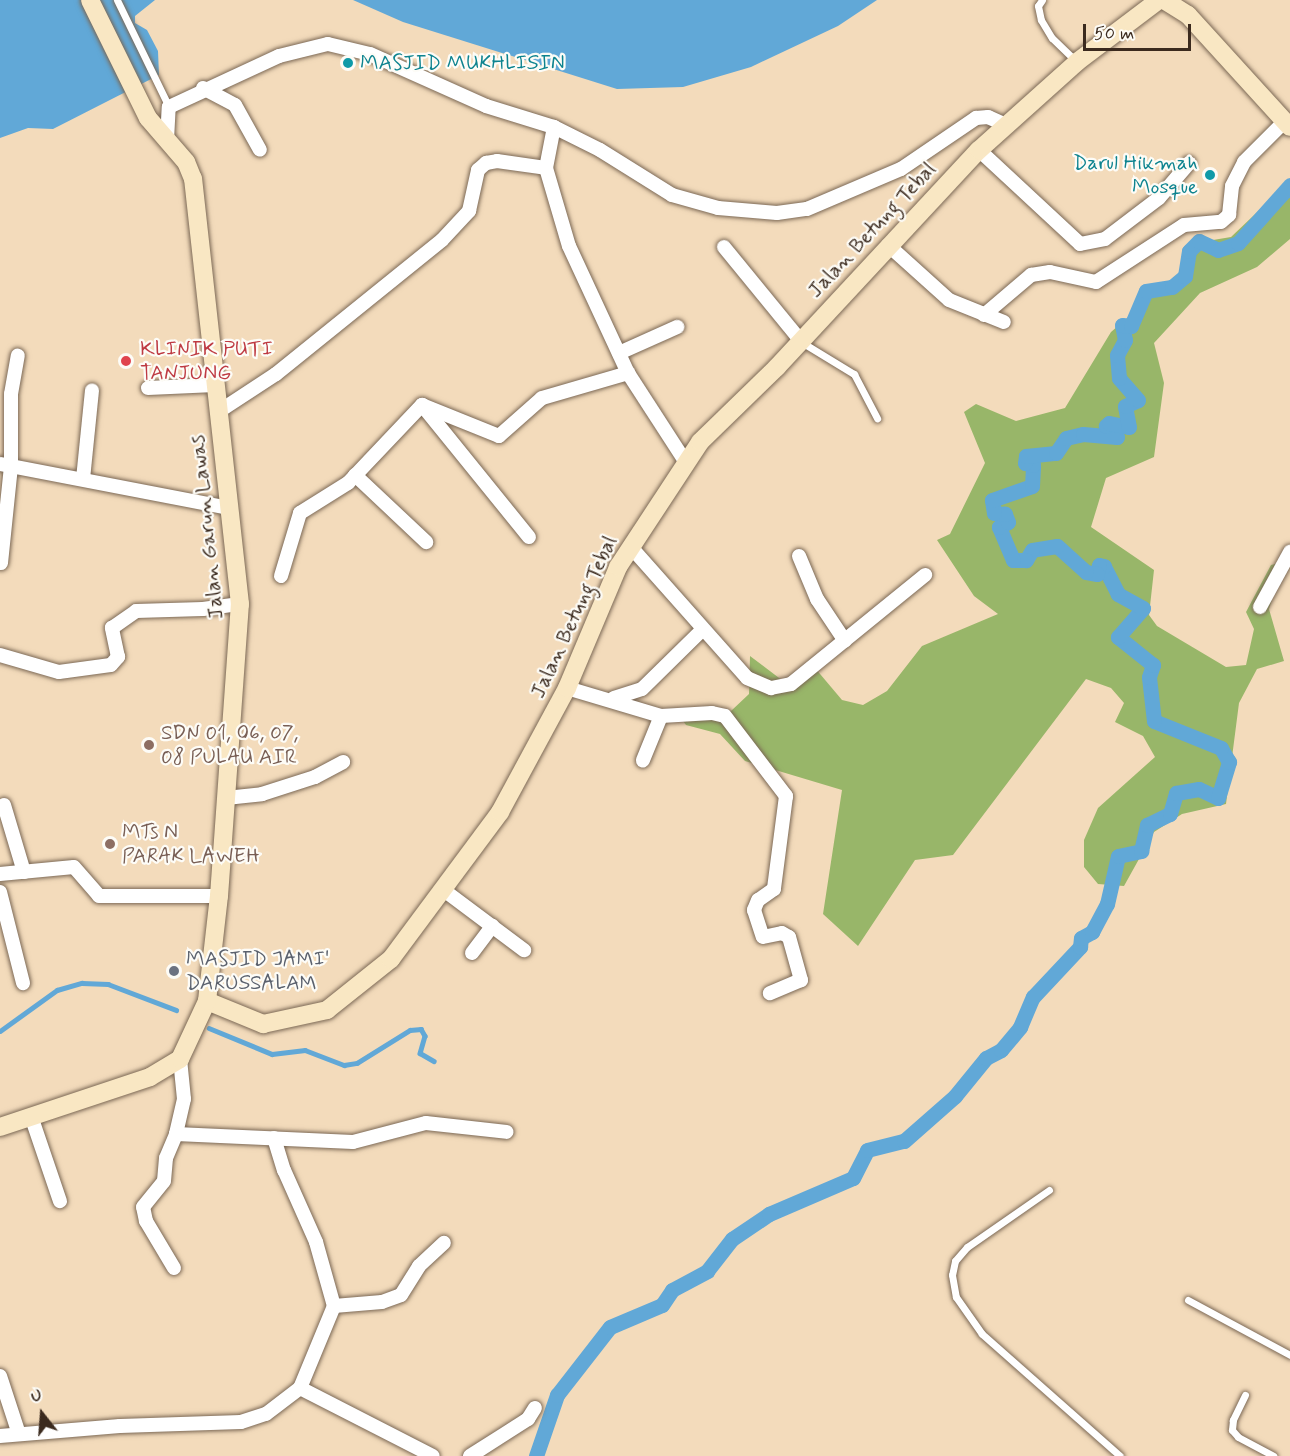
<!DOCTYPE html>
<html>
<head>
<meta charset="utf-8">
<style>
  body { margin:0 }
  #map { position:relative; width:1290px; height:1456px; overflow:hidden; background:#f3dbbb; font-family:Mynerve,sans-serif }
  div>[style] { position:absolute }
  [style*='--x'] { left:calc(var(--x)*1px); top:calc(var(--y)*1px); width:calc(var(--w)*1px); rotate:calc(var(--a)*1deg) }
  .forest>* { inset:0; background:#98b669 }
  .water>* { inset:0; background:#61a8d7 }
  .stream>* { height:4.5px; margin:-2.25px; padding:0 2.25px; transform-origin:2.25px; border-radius:2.25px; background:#61a8d7 }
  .canal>* { height:15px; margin:-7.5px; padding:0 7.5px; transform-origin:7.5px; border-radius:7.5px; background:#61a8d7 }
  .roads { filter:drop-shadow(0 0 2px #7b6855) drop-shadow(0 0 2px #7b6855) }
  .lane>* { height:7px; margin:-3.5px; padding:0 3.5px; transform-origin:3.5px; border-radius:3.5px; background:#fff }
  .street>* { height:14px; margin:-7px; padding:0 7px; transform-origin:7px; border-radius:7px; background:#fff }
  .secondary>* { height:18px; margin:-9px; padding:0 9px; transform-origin:9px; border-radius:9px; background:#f9e7c3 }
  .dots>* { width:16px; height:16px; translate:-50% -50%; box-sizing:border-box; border:3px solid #fdfcf7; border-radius:50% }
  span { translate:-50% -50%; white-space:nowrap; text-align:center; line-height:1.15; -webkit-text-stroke:4.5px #fdfcf7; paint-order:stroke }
  .culture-label { font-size:21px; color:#0d838f }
  .left { translate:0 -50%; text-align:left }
  .right { translate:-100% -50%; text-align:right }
  .street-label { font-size:21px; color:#3b2a1e }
  .health-label { font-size:21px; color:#be3a42 }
  .education-label { font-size:21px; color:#785e54 }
  .worship-label { font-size:21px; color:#5b616d }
  .north { position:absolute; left:12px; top:1384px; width:60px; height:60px; -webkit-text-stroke:4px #fdfcf7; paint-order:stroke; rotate:343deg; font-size:16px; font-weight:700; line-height:24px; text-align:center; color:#3b2a1e }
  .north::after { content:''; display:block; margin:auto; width:21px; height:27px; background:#3b2a1e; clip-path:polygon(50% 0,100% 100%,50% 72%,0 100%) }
  .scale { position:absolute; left:1083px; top:24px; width:108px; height:27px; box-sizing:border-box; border:3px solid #3b2a1e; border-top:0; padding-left:8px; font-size:18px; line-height:21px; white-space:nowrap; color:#3b2a1e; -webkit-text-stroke:4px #fdfcf7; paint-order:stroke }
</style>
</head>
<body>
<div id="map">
  <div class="forest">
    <div style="clip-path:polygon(1290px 181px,1290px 239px,1257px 267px,1200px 293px,1154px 343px,1164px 383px,1154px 457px,1106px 478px,1091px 527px,1154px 570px,1149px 615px,1157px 626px,1226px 667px,1246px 665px,1254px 629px,1246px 612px,1271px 565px,1284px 562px,1269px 609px,1284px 661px,1257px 669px,1239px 703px,1226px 804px,1182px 814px,1154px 832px,1124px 886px,1098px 884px,1084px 867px,1084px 840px,1098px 808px,1155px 757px,1143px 736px,1115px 722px,1124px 703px,1111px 688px,1086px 679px,953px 855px,915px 860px,858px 946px,823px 914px,842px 790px,745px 761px,720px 734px,686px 725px,677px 713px,731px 711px,749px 694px,750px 656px,787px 684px,815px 668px,842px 700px,863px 705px,887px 691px,922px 646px,998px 614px,974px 596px,937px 540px,950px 534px,985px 463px,964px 412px,976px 404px,1016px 421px,1065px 408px,1111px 332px,1190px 264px,1189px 244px,1231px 237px)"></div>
  </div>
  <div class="water">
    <div style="clip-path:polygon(0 0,155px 0,135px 16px,135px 23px,147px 30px,158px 51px,159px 75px,53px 129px,28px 128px,0 138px)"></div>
    <div style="clip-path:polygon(353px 0,877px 0,838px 26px,751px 67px,683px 87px,617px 89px,403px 22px)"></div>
  </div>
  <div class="stream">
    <div style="--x:209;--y:1028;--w:68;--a:22.4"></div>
    <div style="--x:272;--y:1054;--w:33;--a:-7"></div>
    <div style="--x:305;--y:1050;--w:42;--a:21"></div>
    <div style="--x:344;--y:1065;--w:13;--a:-9"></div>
    <div style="--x:357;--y:1063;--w:62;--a:-31.9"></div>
    <div style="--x:410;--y:1030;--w:11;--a:-5"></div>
    <div style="--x:421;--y:1029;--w:8;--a:60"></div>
    <div style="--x:425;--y:1036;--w:18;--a:106"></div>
    <div style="--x:420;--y:1053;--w:16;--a:30"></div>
    <div style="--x:0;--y:1031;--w:70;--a:-35.7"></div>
    <div style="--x:57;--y:990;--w:26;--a:-16"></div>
    <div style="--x:82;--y:983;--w:26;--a:2"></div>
    <div style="--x:108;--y:984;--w:73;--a:20.9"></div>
  </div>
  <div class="canal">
    <div style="--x:536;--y:1456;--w:65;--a:-71"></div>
    <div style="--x:557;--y:1395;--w:86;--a:-52.1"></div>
    <div style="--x:610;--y:1327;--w:56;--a:-22.9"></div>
    <div style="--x:662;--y:1305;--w:18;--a:-56"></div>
    <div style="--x:672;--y:1290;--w:40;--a:-28"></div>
    <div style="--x:707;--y:1271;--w:41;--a:-52"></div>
    <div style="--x:732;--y:1239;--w:45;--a:-34"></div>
    <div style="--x:769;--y:1214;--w:91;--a:-23.2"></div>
    <div style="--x:853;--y:1178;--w:31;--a:-63"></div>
    <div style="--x:867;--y:1150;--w:38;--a:-14"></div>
    <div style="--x:904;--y:1141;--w:68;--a:-41.4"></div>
    <div style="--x:955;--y:1096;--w:49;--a:-50.8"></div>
    <div style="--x:986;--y:1058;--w:17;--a:-28"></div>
    <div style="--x:1001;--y:1050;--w:30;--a:-50"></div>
    <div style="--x:1020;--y:1027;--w:33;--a:-67"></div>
    <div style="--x:1033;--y:997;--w:69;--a:-46.8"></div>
    <div style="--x:1080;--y:947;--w:9;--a:-84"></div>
    <div style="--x:1081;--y:938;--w:13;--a:-29"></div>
    <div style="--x:1092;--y:932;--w:32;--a:-62"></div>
    <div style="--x:1107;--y:904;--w:49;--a:-77.1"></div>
    <div style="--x:1118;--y:856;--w:24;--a:-12"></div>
    <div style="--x:1141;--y:851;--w:27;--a:-77"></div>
    <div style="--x:1147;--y:825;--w:25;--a:-26"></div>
    <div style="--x:1170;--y:814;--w:22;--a:-74"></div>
    <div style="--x:1176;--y:793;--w:23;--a:-10"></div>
    <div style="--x:1199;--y:789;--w:21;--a:25"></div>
    <div style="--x:1218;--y:798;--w:38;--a:-73"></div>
    <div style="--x:1229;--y:762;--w:16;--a:-120"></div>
    <div style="--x:1221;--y:748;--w:72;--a:-158.1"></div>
    <div style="--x:1154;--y:721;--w:44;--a:-96.5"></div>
    <div style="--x:1149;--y:677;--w:13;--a:-72"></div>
    <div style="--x:1153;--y:665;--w:45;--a:-141.3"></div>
    <div style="--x:1118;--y:637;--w:38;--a:-49"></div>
    <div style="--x:1143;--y:608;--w:29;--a:-151"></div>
    <div style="--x:1118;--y:594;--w:31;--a:-117"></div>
    <div style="--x:1104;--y:566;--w:5;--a:-169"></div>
    <div style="--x:1099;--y:565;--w:9;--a:103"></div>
    <div style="--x:1097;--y:574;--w:11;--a:-170"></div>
    <div style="--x:1086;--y:572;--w:39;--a:-138"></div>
    <div style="--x:1057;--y:546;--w:25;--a:171"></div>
    <div style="--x:1032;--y:550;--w:12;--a:121"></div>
    <div style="--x:1026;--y:560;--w:13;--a:180"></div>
    <div style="--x:1013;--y:560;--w:36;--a:-113"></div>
    <div style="--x:999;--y:527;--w:10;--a:-29"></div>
    <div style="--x:1008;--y:522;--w:9;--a:-111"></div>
    <div style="--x:1005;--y:514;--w:11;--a:-175"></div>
    <div style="--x:994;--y:513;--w:13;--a:-99"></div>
    <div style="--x:992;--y:500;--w:42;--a:-19.3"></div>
    <div style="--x:1032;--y:486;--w:21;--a:-87"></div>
    <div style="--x:1033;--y:465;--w:8;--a:-166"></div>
    <div style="--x:1025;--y:463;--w:7;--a:-82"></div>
    <div style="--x:1026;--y:456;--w:30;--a:-6"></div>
    <div style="--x:1056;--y:453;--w:18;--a:-56"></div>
    <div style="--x:1066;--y:438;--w:17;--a:-13"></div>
    <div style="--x:1083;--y:434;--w:34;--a:5"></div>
    <div style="--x:1117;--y:437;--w:16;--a:-135"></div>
    <div style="--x:1106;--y:426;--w:4;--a:-45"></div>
    <div style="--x:1109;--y:423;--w:20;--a:11"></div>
    <div style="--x:1129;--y:427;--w:21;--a:-101"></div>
    <div style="--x:1125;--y:406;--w:14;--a:-25"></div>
    <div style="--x:1138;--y:400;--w:29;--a:-131"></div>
    <div style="--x:1119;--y:378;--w:23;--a:-95"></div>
    <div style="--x:1117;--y:355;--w:17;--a:-62"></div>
    <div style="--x:1125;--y:340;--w:15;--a:-101"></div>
    <div style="--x:1122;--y:325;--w:9;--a:6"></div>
    <div style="--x:1131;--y:326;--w:38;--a:-67"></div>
    <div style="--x:1146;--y:291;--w:26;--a:-9"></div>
    <div style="--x:1172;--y:287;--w:17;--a:-40"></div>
    <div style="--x:1185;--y:276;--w:25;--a:-81"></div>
    <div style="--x:1189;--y:251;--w:14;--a:-45"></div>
    <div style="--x:1199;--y:241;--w:21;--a:25"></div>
    <div style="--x:1218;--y:250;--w:21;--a:-19"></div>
    <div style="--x:1238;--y:243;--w:78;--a:-48.1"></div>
  </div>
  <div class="roads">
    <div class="lane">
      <div style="--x:117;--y:0;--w:119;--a:64.1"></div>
      <div style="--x:1042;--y:0;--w:7;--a:124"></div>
      <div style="--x:1038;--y:6;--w:14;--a:78"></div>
      <div style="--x:1041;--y:20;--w:21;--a:59"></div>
      <div style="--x:1052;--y:38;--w:32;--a:44"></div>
      <div style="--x:803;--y:343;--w:60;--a:31.3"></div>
      <div style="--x:854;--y:374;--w:50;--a:62.4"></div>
      <div style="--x:1049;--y:1190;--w:100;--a:145.2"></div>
      <div style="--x:967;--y:1247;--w:18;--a:131"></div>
      <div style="--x:955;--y:1261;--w:14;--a:102"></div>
      <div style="--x:952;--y:1275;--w:22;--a:80"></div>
      <div style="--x:956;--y:1297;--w:45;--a:54.9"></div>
      <div style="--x:982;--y:1334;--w:184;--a:41.5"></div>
      <div style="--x:1188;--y:1300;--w:116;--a:28.3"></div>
      <div style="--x:1245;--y:1395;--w:28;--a:116"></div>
      <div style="--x:1233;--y:1420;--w:10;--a:96"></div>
      <div style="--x:1232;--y:1430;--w:9;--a:49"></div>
      <div style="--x:1238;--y:1437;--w:40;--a:28"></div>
    </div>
    <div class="street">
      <div style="--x:203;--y:88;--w:36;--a:28"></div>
      <div style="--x:235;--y:105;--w:51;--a:60.9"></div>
      <div style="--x:167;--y:140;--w:33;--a:-87"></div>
      <div style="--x:169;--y:107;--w:121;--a:-24.9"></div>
      <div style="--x:279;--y:56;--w:50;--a:-13.8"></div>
      <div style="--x:328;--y:44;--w:43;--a:13.4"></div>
      <div style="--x:370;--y:54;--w:127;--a:24.1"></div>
      <div style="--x:486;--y:106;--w:71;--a:17.2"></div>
      <div style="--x:554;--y:127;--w:51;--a:26.6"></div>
      <div style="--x:600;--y:150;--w:85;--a:32"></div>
      <div style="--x:672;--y:195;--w:48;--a:15.8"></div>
      <div style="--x:718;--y:208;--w:59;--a:4.8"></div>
      <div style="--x:777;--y:213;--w:30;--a:-8"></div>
      <div style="--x:807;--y:209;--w:102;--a:-23.1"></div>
      <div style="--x:901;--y:169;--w:91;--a:-34.2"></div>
      <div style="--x:976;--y:118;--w:12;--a:-5"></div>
      <div style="--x:988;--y:117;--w:20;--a:24"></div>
      <div style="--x:979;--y:150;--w:138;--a:42.9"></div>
      <div style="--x:1080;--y:244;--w:25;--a:-11"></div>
      <div style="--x:1105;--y:239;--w:68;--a:-37.2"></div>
      <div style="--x:1159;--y:198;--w:46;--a:-49.4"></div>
      <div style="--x:546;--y:168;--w:42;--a:-79"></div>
      <div style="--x:888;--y:245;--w:82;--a:42"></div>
      <div style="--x:949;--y:300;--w:59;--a:21.8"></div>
      <div style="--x:724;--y:247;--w:122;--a:50.7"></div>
      <div style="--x:984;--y:315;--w:62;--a:-40.4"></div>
      <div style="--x:1031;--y:275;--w:19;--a:-9"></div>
      <div style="--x:1050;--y:272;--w:47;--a:12.3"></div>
      <div style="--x:1096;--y:282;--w:105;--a:-32.9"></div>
      <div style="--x:1184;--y:225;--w:37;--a:-5"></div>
      <div style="--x:1221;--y:222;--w:11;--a:-41"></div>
      <div style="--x:1229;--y:215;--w:29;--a:-84"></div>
      <div style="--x:1232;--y:186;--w:27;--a:-63"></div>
      <div style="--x:1244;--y:162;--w:57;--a:-45"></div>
      <div style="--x:619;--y:353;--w:64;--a:-24.1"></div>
      <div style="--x:148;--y:388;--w:67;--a:-2.6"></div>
      <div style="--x:422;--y:405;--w:170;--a:51"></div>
      <div style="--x:218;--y:412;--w:69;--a:-33.2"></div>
      <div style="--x:276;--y:374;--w:213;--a:-38.9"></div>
      <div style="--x:442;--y:240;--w:40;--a:-47"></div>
      <div style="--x:469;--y:211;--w:42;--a:-77.6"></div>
      <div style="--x:478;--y:170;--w:11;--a:-41"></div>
      <div style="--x:486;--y:163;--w:11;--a:-10"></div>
      <div style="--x:497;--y:161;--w:49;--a:8.1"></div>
      <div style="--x:546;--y:168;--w:81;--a:73.6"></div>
      <div style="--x:569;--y:246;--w:140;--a:65.1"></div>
      <div style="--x:628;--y:373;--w:105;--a:57.1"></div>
      <div style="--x:0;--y:464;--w:232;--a:10.9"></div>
      <div style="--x:355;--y:475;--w:98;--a:43.3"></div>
      <div style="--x:83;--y:479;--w:89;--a:-84.2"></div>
      <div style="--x:630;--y:546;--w:176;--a:48.4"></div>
      <div style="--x:747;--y:678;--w:26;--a:23"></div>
      <div style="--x:771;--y:688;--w:20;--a:-11"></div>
      <div style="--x:791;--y:684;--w:173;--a:-39.1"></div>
      <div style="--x:799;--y:556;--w:47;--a:67.3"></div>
      <div style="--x:817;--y:599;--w:50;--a:56.3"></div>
      <div style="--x:1;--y:563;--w:98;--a:-84.1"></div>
      <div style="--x:11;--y:466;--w:72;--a:-90"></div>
      <div style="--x:11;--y:394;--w:39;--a:-80"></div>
      <div style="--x:281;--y:576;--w:66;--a:-73.2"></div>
      <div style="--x:300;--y:513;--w:57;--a:-32"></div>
      <div style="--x:348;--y:483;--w:108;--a:-46.5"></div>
      <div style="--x:422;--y:405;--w:83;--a:21.9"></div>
      <div style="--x:499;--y:436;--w:57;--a:-41.5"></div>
      <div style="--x:542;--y:398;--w:90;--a:-16.2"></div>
      <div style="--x:1260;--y:607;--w:63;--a:-61.4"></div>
      <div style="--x:0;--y:655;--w:61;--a:16.1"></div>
      <div style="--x:59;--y:672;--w:52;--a:-7.7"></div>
      <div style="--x:111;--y:665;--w:11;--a:-49"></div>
      <div style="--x:118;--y:657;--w:30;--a:-102"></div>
      <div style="--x:112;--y:628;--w:29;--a:-35"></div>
      <div style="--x:136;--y:611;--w:67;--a:-1.7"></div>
      <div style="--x:203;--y:609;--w:37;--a:-8"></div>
      <div style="--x:567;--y:688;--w:98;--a:16.6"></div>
      <div style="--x:661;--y:716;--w:48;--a:112.2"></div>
      <div style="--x:614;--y:698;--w:29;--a:-18"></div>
      <div style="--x:642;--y:689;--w:84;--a:-44.5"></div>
      <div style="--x:661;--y:716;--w:51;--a:-3.4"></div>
      <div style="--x:712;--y:713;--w:13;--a:13"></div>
      <div style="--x:725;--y:716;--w:101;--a:52.7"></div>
      <div style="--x:786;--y:796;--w:94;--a:97.4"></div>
      <div style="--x:774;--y:889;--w:19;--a:145"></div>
      <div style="--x:758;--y:900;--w:11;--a:112"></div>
      <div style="--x:754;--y:910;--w:28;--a:72"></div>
      <div style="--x:763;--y:937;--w:19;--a:-12"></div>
      <div style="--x:782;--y:933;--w:8;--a:30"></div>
      <div style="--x:789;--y:937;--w:45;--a:74.4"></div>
      <div style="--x:801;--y:980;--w:34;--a:157"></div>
      <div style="--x:226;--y:798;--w:36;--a:-6"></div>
      <div style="--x:262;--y:794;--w:56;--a:-17.8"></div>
      <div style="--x:315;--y:777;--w:32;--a:-28"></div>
      <div style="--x:4;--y:805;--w:70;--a:73.4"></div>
      <div style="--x:0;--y:874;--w:74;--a:-5.4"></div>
      <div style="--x:74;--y:867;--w:38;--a:49"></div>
      <div style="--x:99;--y:896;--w:120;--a:0"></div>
      <div style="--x:445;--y:891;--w:99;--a:36.8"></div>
      <div style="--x:0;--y:892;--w:94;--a:75.8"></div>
      <div style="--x:472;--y:953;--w:34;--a:-53"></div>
      <div style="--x:180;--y:1059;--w:40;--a:84.3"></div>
      <div style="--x:184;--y:1099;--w:36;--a:103"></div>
      <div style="--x:176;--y:1134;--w:177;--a:2.6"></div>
      <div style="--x:353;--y:1142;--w:75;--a:-14.6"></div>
      <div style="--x:426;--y:1123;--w:81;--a:6.3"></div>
      <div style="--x:31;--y:1116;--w:90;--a:71.2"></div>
      <div style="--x:274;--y:1138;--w:34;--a:73"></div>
      <div style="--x:284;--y:1170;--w:79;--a:66"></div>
      <div style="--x:316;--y:1242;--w:66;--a:74.3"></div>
      <div style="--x:334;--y:1306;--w:89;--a:112.5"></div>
      <div style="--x:174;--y:1268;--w:55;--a:-120.8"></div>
      <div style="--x:146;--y:1221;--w:14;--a:-102"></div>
      <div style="--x:143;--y:1207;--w:33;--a:-51"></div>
      <div style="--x:164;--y:1181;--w:23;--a:-85"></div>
      <div style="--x:166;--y:1158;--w:26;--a:-67"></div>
      <div style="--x:334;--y:1306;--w:48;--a:-4.8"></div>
      <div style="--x:382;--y:1302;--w:20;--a:-20"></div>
      <div style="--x:401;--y:1295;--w:34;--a:-58"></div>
      <div style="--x:419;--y:1266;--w:34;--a:-43"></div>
      <div style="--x:0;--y:1376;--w:61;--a:71.9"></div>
      <div style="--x:0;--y:1436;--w:120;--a:-4.8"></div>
      <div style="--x:120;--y:1426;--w:121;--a:-1.9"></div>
      <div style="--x:241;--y:1422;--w:26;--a:-18"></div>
      <div style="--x:266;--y:1414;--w:43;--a:-37.4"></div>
      <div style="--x:300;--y:1388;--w:149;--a:27.1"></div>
      <div style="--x:470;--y:1456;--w:69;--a:-32.5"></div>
      <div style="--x:528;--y:1419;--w:13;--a:-58"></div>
    </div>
    <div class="secondary">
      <div style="--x:1164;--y:0;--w:28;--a:32"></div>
      <div style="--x:1188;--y:15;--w:151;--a:47.7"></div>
      <div style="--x:207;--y:1001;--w:61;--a:22.3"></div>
      <div style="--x:263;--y:1024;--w:66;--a:-12.3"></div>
      <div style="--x:327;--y:1010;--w:82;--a:-38.6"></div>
      <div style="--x:391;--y:959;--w:183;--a:-53.4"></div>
      <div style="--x:500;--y:812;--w:141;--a:-61.6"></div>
      <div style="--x:567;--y:688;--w:131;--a:-67.1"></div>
      <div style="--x:618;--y:567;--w:149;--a:-56.7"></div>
      <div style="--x:700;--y:442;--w:107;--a:-44.2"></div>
      <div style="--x:777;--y:367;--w:296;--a:-47.1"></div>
      <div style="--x:979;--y:150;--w:132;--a:-41.9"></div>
      <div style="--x:1077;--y:62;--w:103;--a:-37.1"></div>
      <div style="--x:0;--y:1127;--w:158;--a:-18.4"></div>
      <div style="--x:150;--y:1077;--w:35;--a:-31"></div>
      <div style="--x:180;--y:1059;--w:64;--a:-65"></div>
      <div style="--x:207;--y:1001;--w:106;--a:-83.5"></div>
      <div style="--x:219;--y:896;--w:293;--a:-85.9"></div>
      <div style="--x:240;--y:604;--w:428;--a:-96.3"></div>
      <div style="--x:193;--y:179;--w:18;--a:-112"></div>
      <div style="--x:186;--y:162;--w:58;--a:-130.8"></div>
      <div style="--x:148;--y:118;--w:131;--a:-116.2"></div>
    </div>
  </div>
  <div class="dots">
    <div style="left:348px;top:63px;background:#0f9aa8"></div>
    <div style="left:1210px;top:175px;background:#0f9aa8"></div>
    <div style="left:126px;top:361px;background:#e0444e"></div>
    <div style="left:149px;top:745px;background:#8d6e63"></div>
    <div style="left:110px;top:844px;background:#8d6e63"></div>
    <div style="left:174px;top:971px;background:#6b7280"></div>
  </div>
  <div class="culture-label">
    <span class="left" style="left:360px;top:63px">MASJID MUKHLISIN</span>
    <span class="right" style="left:1198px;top:175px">Darul Hikmah<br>Mosque</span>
  </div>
  <div class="street-label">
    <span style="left:872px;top:230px;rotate:-47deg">Jalan Betung Tebal</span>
    <span style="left:207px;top:527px;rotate:-96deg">Jalan Garun Lawas</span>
    <span style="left:574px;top:617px;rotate:-65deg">Jalan Betung Tebal</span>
  </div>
  <div class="health-label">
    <span class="left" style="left:140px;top:361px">KLINIK PUTI<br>TANJUNG</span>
  </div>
  <div class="education-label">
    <span class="left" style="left:161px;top:745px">SDN 01, 06, 07,<br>08 PULAU AIR</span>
    <span class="left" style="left:122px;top:844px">MTs N<br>PARAK LAWEH</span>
  </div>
  <div class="worship-label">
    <span class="left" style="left:186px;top:971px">MASJID JAMI'<br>DARUSSALAM</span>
  </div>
  <div class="north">U</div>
  <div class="scale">50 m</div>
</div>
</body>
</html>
